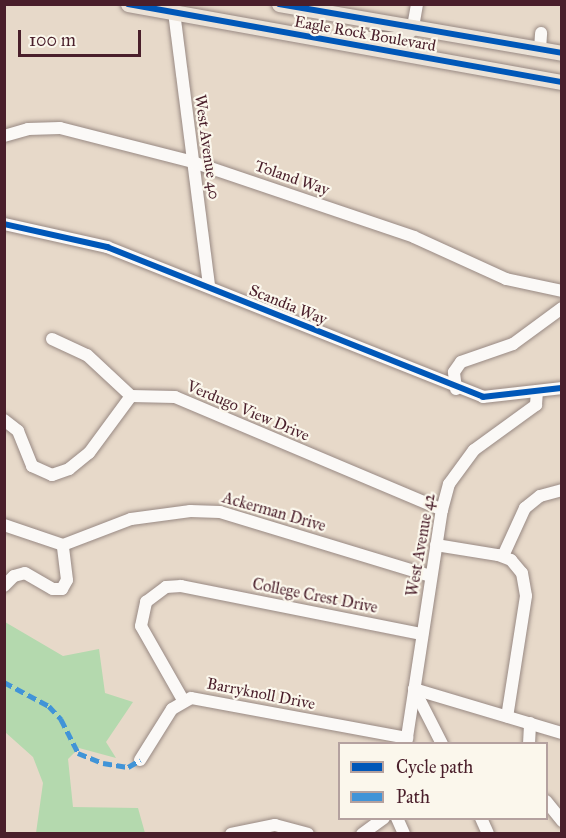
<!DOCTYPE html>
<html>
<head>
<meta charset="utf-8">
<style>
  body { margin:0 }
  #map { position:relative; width:566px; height:838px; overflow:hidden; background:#e7d9c9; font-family:"IM FELL Great Primer",serif }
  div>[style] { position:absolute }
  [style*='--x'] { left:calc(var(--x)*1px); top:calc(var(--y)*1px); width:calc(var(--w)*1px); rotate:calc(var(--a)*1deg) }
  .green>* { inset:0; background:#b4d9ae }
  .roads { filter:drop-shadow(0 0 2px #988983) drop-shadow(0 0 2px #988983) }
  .minor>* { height:12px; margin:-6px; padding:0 6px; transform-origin:6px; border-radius:6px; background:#fbf9f7 }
  .major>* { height:15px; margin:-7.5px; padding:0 7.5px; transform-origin:7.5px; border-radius:7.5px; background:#ebe2d7 }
  .quiet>* { height:4.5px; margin-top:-2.25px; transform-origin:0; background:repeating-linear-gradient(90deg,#4194d7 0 9px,transparent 0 13.5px) }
  .cycleway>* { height:6px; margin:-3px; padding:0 3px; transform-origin:3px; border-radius:3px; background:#0057b8 }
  span { translate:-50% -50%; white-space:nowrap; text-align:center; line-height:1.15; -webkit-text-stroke:4.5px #fbf7ec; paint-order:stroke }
  .street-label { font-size:16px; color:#4a1f2b }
  .frame { position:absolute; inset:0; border:6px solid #4a1f2b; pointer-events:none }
  .legend { position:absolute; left:338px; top:742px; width:210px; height:78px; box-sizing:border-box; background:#fbf7ec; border:2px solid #b4a19f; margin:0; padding:8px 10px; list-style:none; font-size:18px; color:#4a1f2b }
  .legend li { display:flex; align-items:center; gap:12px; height:30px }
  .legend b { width:30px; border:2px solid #b4a19f }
  .scale { position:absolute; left:18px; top:30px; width:123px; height:27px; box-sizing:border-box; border:3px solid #4a1f2b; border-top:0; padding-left:8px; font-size:18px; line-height:21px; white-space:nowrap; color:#4a1f2b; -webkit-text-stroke:4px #fbf7ec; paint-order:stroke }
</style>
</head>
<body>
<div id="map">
  <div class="green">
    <div style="clip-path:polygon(5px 622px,63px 656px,99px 649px,105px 693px,133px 702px,106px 742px,116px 758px,79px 748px,68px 759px,73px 807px,138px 808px,145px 833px,36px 833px,43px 783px,33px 757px,5px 732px)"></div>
  </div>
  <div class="roads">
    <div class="minor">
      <div style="--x:174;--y:12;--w:277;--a:82.7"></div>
      <div style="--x:413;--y:27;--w:23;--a:-80"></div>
      <div style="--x:540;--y:49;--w:16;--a:-86"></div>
      <div style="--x:4;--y:136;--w:25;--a:-16"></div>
      <div style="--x:28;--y:129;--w:32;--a:-2"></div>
      <div style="--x:60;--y:128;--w:137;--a:14.3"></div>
      <div style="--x:193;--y:162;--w:233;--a:18.7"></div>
      <div style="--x:414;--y:237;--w:101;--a:24.5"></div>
      <div style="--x:506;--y:279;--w:57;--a:12.1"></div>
      <div style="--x:4;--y:224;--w:106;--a:12.6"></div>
      <div style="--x:107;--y:247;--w:405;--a:21.7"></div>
      <div style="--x:483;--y:397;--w:80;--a:-6.5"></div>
      <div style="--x:52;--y:339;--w:38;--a:25"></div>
      <div style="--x:87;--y:355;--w:60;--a:43"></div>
      <div style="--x:131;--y:396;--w:44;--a:1.3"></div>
      <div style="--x:175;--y:397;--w:290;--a:22.9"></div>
      <div style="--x:456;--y:389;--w:17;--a:-97"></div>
      <div style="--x:454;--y:372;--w:12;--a:-55"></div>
      <div style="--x:461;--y:362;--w:55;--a:-19.1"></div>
      <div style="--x:513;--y:344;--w:61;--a:-36.3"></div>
      <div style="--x:4;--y:420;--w:18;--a:38"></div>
      <div style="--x:18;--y:431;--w:38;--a:68"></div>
      <div style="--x:32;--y:466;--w:22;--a:24"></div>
      <div style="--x:52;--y:475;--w:18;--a:-19"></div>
      <div style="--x:69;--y:469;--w:26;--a:-39"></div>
      <div style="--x:89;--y:453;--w:71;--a:-53.6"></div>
      <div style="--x:4;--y:525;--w:62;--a:18.7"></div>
      <div style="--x:63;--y:545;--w:73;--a:-20.9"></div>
      <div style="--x:131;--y:519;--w:60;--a:-7.7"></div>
      <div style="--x:190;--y:511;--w:30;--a:2"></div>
      <div style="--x:220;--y:512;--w:220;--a:16.9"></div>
      <div style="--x:436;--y:545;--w:63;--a:9.2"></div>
      <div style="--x:498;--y:555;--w:14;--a:21"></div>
      <div style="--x:511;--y:560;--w:17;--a:50"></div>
      <div style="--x:522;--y:573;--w:23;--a:80"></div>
      <div style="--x:526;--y:596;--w:122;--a:98.9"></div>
      <div style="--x:503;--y:556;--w:53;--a:-65.4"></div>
      <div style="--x:525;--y:508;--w:19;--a:-39"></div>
      <div style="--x:540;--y:496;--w:23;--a:-15"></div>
      <div style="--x:4;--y:586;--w:14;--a:-45"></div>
      <div style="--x:14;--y:576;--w:11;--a:-15"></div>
      <div style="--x:25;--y:573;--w:32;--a:30"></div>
      <div style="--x:53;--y:589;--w:9;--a:0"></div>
      <div style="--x:62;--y:589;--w:10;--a:-61"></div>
      <div style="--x:67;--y:580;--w:35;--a:-97"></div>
      <div style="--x:414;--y:689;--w:154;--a:16.6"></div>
      <div style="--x:414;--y:689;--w:62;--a:63"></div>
      <div style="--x:183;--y:700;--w:85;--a:-119.6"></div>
      <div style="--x:141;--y:626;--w:25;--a:-78"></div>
      <div style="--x:146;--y:602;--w:25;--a:-37"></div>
      <div style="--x:166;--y:587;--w:15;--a:-4"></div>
      <div style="--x:181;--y:586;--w:246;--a:11.3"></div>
      <div style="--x:406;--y:744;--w:237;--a:-81.3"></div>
      <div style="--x:442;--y:510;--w:27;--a:-75"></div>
      <div style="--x:449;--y:484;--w:42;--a:-53.7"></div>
      <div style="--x:474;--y:450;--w:77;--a:-36"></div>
      <div style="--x:536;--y:405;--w:14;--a:-86"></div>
      <div style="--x:529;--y:744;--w:21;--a:-87"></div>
      <div style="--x:140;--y:760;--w:60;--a:-57.9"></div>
      <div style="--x:172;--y:709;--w:22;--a:-30"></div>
      <div style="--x:191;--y:698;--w:220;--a:10.5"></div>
      <div style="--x:546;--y:801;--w:26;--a:51"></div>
      <div style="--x:397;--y:818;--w:17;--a:66"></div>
      <div style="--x:481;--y:818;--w:17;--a:66"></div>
      <div style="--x:231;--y:834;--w:45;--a:-11.6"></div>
      <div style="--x:275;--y:825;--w:34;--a:15"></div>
      <div style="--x:362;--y:834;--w:27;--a:-36"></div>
    </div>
    <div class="major">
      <div style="--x:128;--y:4;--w:441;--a:10.2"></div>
      <div style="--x:279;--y:4;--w:287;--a:9.8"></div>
      <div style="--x:366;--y:39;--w:33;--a:0"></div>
      <div style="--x:399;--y:39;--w:18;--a:-41"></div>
    </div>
  </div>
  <div class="quiet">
    <div style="--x:4;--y:682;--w:51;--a:28.1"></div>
    <div style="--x:49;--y:706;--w:18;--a:47"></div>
    <div style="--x:61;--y:719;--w:38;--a:63"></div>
    <div style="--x:78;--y:753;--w:27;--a:22"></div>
    <div style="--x:103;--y:763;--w:25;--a:9"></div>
    <div style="--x:128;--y:767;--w:14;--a:-30"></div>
  </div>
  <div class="cycleway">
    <div style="--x:128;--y:4;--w:441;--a:10.2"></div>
    <div style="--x:279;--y:4;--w:287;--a:9.8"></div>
    <div style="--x:4;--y:224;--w:106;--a:12.6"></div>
    <div style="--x:107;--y:247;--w:405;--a:21.7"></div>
    <div style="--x:483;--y:397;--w:80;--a:-6.5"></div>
  </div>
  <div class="street-label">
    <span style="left:365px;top:34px;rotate:10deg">Eagle Rock Boulevard</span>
    <span style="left:207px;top:147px;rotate:82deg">West Avenue 40</span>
    <span style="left:292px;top:178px;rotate:19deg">Toland Way</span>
    <span style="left:288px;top:305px;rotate:22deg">Scandia Way</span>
    <span style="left:248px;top:411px;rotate:23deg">Verdugo View Drive</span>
    <span style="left:274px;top:512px;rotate:16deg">Ackerman Drive</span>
    <span style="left:421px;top:545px;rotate:-80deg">West Avenue 42</span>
    <span style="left:315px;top:596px;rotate:11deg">College Crest Drive</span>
    <span style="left:261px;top:694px;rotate:11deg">Barryknoll Drive</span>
  </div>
  <div class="frame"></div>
  <ul class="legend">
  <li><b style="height:8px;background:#0057b8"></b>Cycle path</li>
  <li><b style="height:8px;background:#4194d7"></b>Path</li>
  </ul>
  <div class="scale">100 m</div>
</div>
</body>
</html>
